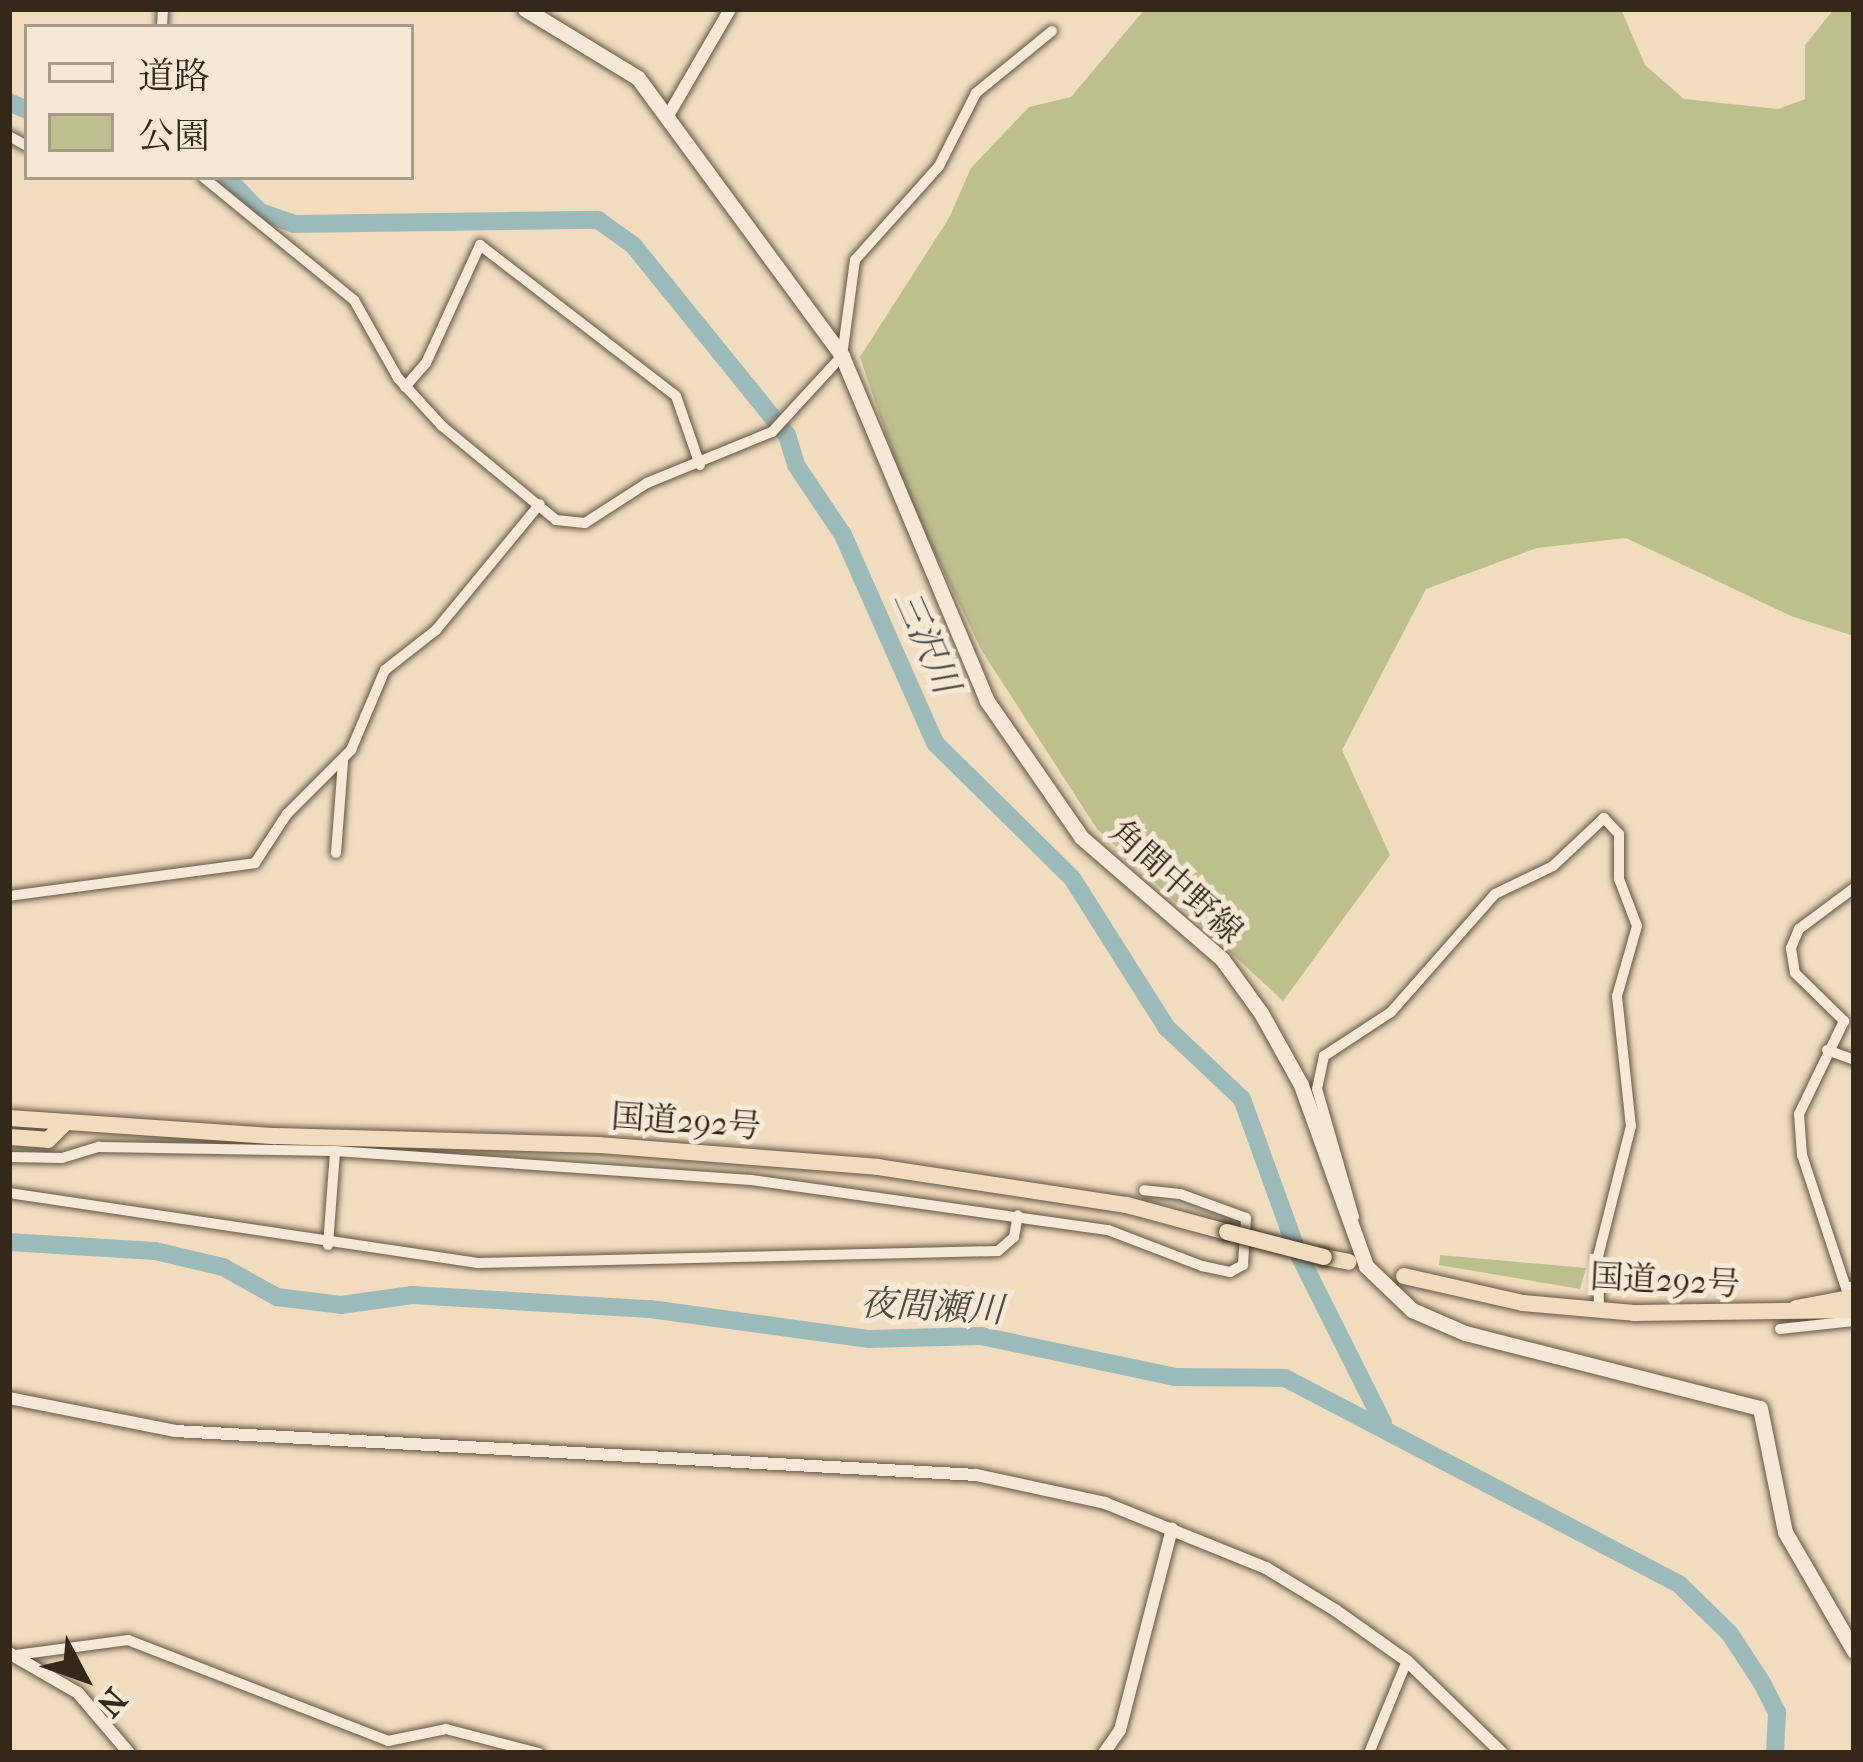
<!DOCTYPE html>
<html>
<head>
<meta charset="utf-8">
<style>
  body { margin:0 }
  #map { position:relative; width:1863px; height:1762px; overflow:hidden; background:#f1dcbe; font-family:"IM FELL French Canon","Noto Serif JP",serif }
  div>[style] { position:absolute }
  [style*='--x'] { left:calc(var(--x)*1px); top:calc(var(--y)*1px); width:calc(var(--w)*1px); rotate:calc(var(--a)*1deg) }
  .green>* { inset:0; background:#bebf8e }
  .river>* { height:18px; margin:-9px; padding:0 9px; transform-origin:9px; border-radius:9px; background:#9dbaba }
  .roads { filter:drop-shadow(0 0 3px #635542) drop-shadow(0 0 3px #635542) }
  .minor>* { height:10px; margin:-5px; padding:0 5px; transform-origin:5px; border-radius:5px; background:#f6e8d5 }
  .tertiary>* { height:12px; margin:-6px; padding:0 6px; transform-origin:6px; border-radius:6px; background:#f6e8d5 }
  .secondary>* { height:15px; margin:-7.5px; padding:0 7.5px; transform-origin:7.5px; border-radius:7.5px; background:#f6e8d5 }
  .trunk>* { height:16px; margin:-8px; padding:0 8px; transform-origin:8px; border-radius:8px; background:#f1dcbe }
  .bridges { filter:drop-shadow(0 0 3px #342818) drop-shadow(0 0 3px #342818) }
  .trunk-bridge>* { height:16px; margin:-8px; padding:0 8px; transform-origin:8px; border-radius:8px; background:#f1dcbe }
  span { translate:-50% -50%; white-space:nowrap; text-align:center; line-height:1.15; -webkit-text-stroke:10px #f6e8d5; paint-order:stroke }
  .street-label { font-size:33px; color:#342818 }
  .water-label { font-size:36px; color:#4e4c40; font-style:italic }
  .frame { position:absolute; inset:0; border:12px solid #342818; pointer-events:none }
  .legend { position:absolute; left:24px; top:24px; width:390px; height:156px; box-sizing:border-box; background:#f6e8d5; border:3px solid #a89b89; margin:0; padding:15px 21px; list-style:none; font-size:36px; color:#342818 }
  .legend li { display:flex; align-items:center; gap:24px; height:60px }
  .legend b { width:60px; border:3px solid #a89b89 }
  .north { position:absolute; left:24px; top:1618px; width:120px; height:120px; -webkit-text-stroke:9px #f6e8d5; paint-order:stroke; rotate:131deg; font-size:33px; font-weight:700; line-height:48px; text-align:center; color:#342818 }
  .north::after { content:''; display:block; margin:auto; width:42px; height:54px; background:#342818; clip-path:polygon(50% 0,100% 100%,50% 72%,0 100%) }
</style>
</head>
<body>
<div id="map">
  <div class="green">
    <div style="clip-path:polygon(1145px 9px,1621px 9px,1645px 65px,1684px 99px,1778px 109px,1805px 99px,1805px 45px,1834px 9px,1854px 9px,1854px 636px,1791px 616px,1626px 538px,1537px 548px,1426px 589px,1342px 750px,1390px 855px,1283px 1001px,1097px 829px,982px 651px,906px 493px,860px 357px,949px 218px,971px 168px,1029px 107px,1071px 97px)"></div>
    <div style="clip-path:polygon(1440px 1255px,1586px 1268px,1580px 1289px,1439px 1265px)"></div>
  </div>
  <div class="river">
    <div style="--x:9;--y:102;--w:20;--a:24"></div>
    <div style="--x:226;--y:177;--w:49;--a:45.8"></div>
    <div style="--x:260;--y:212;--w:36;--a:19"></div>
    <div style="--x:294;--y:224;--w:304;--a:-0.8"></div>
    <div style="--x:598;--y:220;--w:43;--a:35.5"></div>
    <div style="--x:633;--y:245;--w:245;--a:51"></div>
    <div style="--x:787;--y:435;--w:31;--a:73"></div>
    <div style="--x:796;--y:465;--w:84;--a:56.1"></div>
    <div style="--x:843;--y:535;--w:227;--a:66.1"></div>
    <div style="--x:935;--y:743;--w:192;--a:44.6"></div>
    <div style="--x:1072;--y:878;--w:178;--a:57.7"></div>
    <div style="--x:1167;--y:1028;--w:103;--a:43.4"></div>
    <div style="--x:1242;--y:1099;--w:162;--a:70.1"></div>
    <div style="--x:1297;--y:1251;--w:192;--a:63.4"></div>
    <div style="--x:9;--y:1242;--w:146;--a:3.5"></div>
    <div style="--x:155;--y:1251;--w:70;--a:13.2"></div>
    <div style="--x:223;--y:1267;--w:62;--a:29.1"></div>
    <div style="--x:277;--y:1297;--w:64;--a:7.1"></div>
    <div style="--x:341;--y:1305;--w:72;--a:-8"></div>
    <div style="--x:412;--y:1295;--w:238;--a:3.4"></div>
    <div style="--x:650;--y:1309;--w:220;--a:7.8"></div>
    <div style="--x:868;--y:1339;--w:113;--a:-1.5"></div>
    <div style="--x:981;--y:1336;--w:198;--a:11.9"></div>
    <div style="--x:1175;--y:1377;--w:110;--a:0.5"></div>
    <div style="--x:1285;--y:1378;--w:445;--a:27.6"></div>
    <div style="--x:1679;--y:1584;--w:71;--a:44.4"></div>
    <div style="--x:1730;--y:1634;--w:59;--a:56.9"></div>
    <div style="--x:1762;--y:1683;--w:33;--a:63"></div>
    <div style="--x:1777;--y:1712;--w:41;--a:92.8"></div>
  </div>
  <div class="roads">
    <div class="minor">
      <div style="--x:162;--y:27;--w:18;--a:-87"></div>
      <div style="--x:9;--y:136;--w:21;--a:29"></div>
      <div style="--x:203;--y:177;--w:195;--a:39.2"></div>
      <div style="--x:354;--y:300;--w:90;--a:60.6"></div>
      <div style="--x:398;--y:378;--w:65;--a:47.5"></div>
      <div style="--x:442;--y:426;--w:148;--a:39.5"></div>
      <div style="--x:556;--y:520;--w:29;--a:6"></div>
      <div style="--x:585;--y:523;--w:74;--a:-32.8"></div>
      <div style="--x:647;--y:483;--w:135;--a:-22.2"></div>
      <div style="--x:772;--y:432;--w:103;--a:-47.4"></div>
      <div style="--x:842;--y:356;--w:97;--a:-82.3"></div>
      <div style="--x:855;--y:260;--w:126;--a:-48.2"></div>
      <div style="--x:939;--y:166;--w:82;--a:-63.1"></div>
      <div style="--x:976;--y:93;--w:98;--a:-39.2"></div>
      <div style="--x:405;--y:387;--w:32;--a:-49"></div>
      <div style="--x:426;--y:363;--w:130;--a:-65.4"></div>
      <div style="--x:480;--y:245;--w:247;--a:37.6"></div>
      <div style="--x:676;--y:396;--w:73;--a:70.8"></div>
      <div style="--x:336;--y:853;--w:92;--a:-85.6"></div>
      <div style="--x:1854;--y:888;--w:69;--a:143.3"></div>
      <div style="--x:1799;--y:929;--w:21;--a:113"></div>
      <div style="--x:1791;--y:948;--w:25;--a:81"></div>
      <div style="--x:1795;--y:973;--w:69;--a:44.4"></div>
      <div style="--x:1844;--y:1021;--w:103;--a:115.8"></div>
      <div style="--x:1799;--y:1114;--w:41;--a:85.8"></div>
      <div style="--x:1802;--y:1155;--w:140;--a:71.7"></div>
      <div style="--x:1846;--y:1288;--w:8;--a:-14"></div>
      <div style="--x:9;--y:896;--w:248;--a:-7.6"></div>
      <div style="--x:255;--y:863;--w:59;--a:-56.9"></div>
      <div style="--x:287;--y:814;--w:91;--a:-45"></div>
      <div style="--x:351;--y:750;--w:87;--a:-67"></div>
      <div style="--x:385;--y:670;--w:65;--a:-38.1"></div>
      <div style="--x:436;--y:630;--w:163;--a:-50.5"></div>
      <div style="--x:1827;--y:1050;--w:29;--a:20"></div>
      <div style="--x:9;--y:1157;--w:53;--a:1.1"></div>
      <div style="--x:62;--y:1158;--w:39;--a:-17"></div>
      <div style="--x:99;--y:1147;--w:236;--a:1"></div>
      <div style="--x:335;--y:1151;--w:417;--a:4"></div>
      <div style="--x:751;--y:1180;--w:360;--a:8"></div>
      <div style="--x:1108;--y:1230;--w:101;--a:21"></div>
      <div style="--x:1202;--y:1266;--w:29;--a:12"></div>
      <div style="--x:1230;--y:1272;--w:15;--a:-28"></div>
      <div style="--x:1243;--y:1265;--w:47;--a:-86.3"></div>
      <div style="--x:1246;--y:1218;--w:70;--a:-160"></div>
      <div style="--x:1180;--y:1194;--w:36;--a:-174"></div>
      <div style="--x:9;--y:1193;--w:474;--a:8.5"></div>
      <div style="--x:478;--y:1263;--w:520;--a:-1.32"></div>
      <div style="--x:998;--y:1251;--w:21;--a:-41"></div>
      <div style="--x:1014;--y:1237;--w:22;--a:-80"></div>
      <div style="--x:1354;--y:1217;--w:133;--a:-106.1"></div>
      <div style="--x:1317;--y:1089;--w:34;--a:-78"></div>
      <div style="--x:1324;--y:1056;--w:80;--a:-33.3"></div>
      <div style="--x:1391;--y:1012;--w:157;--a:-48.6"></div>
      <div style="--x:1495;--y:894;--w:64;--a:-25.8"></div>
      <div style="--x:1553;--y:866;--w:70;--a:-43.3"></div>
      <div style="--x:1604;--y:818;--w:22;--a:47"></div>
      <div style="--x:1619;--y:834;--w:45;--a:90"></div>
      <div style="--x:1619;--y:879;--w:50;--a:69"></div>
      <div style="--x:1637;--y:926;--w:73;--a:105.9"></div>
      <div style="--x:1617;--y:996;--w:131;--a:83.9"></div>
      <div style="--x:1631;--y:1126;--w:134;--a:104.2"></div>
      <div style="--x:1598;--y:1256;--w:53;--a:88.9"></div>
      <div style="--x:328;--y:1245;--w:94;--a:-85.7"></div>
      <div style="--x:1780;--y:1329;--w:74;--a:-6.2"></div>
      <div style="--x:16;--y:1655;--w:113;--a:-7.6"></div>
      <div style="--x:128;--y:1640;--w:279;--a:21.2"></div>
      <div style="--x:388;--y:1741;--w:59;--a:-11.7"></div>
      <div style="--x:446;--y:1729;--w:96;--a:14.5"></div>
      <div style="--x:1369;--y:1753;--w:100;--a:-67.6"></div>
    </div>
    <div class="tertiary">
      <div style="--x:669;--y:114;--w:121;--a:-59.8"></div>
      <div style="--x:9;--y:1398;--w:169;--a:11.2"></div>
      <div style="--x:175;--y:1431;--w:802;--a:3.14"></div>
      <div style="--x:976;--y:1475;--w:132;--a:12.2"></div>
      <div style="--x:1105;--y:1503;--w:174;--a:22"></div>
      <div style="--x:1266;--y:1568;--w:81;--a:31.3"></div>
      <div style="--x:1335;--y:1610;--w:88;--a:35.3"></div>
      <div style="--x:1407;--y:1661;--w:132;--a:44.1"></div>
      <div style="--x:9;--y:1653;--w:80;--a:30.1"></div>
      <div style="--x:78;--y:1693;--w:79;--a:49.6"></div>
      <div style="--x:1104;--y:1753;--w:28;--a:-55"></div>
      <div style="--x:1120;--y:1730;--w:208;--a:-75.5"></div>
    </div>
    <div class="secondary">
      <div style="--x:525;--y:9;--w:132;--a:31.4"></div>
      <div style="--x:638;--y:78;--w:345;--a:53.7"></div>
      <div style="--x:842;--y:356;--w:374;--a:67.2"></div>
      <div style="--x:987;--y:701;--w:165;--a:55.3"></div>
      <div style="--x:1081;--y:837;--w:186;--a:40.9"></div>
      <div style="--x:1222;--y:959;--w:67;--a:54.2"></div>
      <div style="--x:1261;--y:1013;--w:82;--a:60.9"></div>
      <div style="--x:1301;--y:1085;--w:192;--a:70.2"></div>
      <div style="--x:1366;--y:1266;--w:64;--a:43.7"></div>
      <div style="--x:1412;--y:1310;--w:58;--a:23.5"></div>
      <div style="--x:1465;--y:1333;--w:304;--a:14.3"></div>
      <div style="--x:1760;--y:1408;--w:126;--a:78.6"></div>
      <div style="--x:1785;--y:1532;--w:138;--a:59.9"></div>
    </div>
    <div class="trunk">
      <div style="--x:9;--y:1118;--w:267;--a:3.9"></div>
      <div style="--x:275;--y:1136;--w:324;--a:1.6"></div>
      <div style="--x:599;--y:1145;--w:280;--a:4.5"></div>
      <div style="--x:878;--y:1167;--w:252;--a:8.7"></div>
      <div style="--x:1127;--y:1205;--w:104;--a:15.1"></div>
      <div style="--x:9;--y:1137;--w:39;--a:4"></div>
      <div style="--x:48;--y:1140;--w:25;--a:-45"></div>
      <div style="--x:1324;--y:1257;--w:25;--a:11"></div>
      <div style="--x:1404;--y:1276;--w:122;--a:12.8"></div>
      <div style="--x:1523;--y:1303;--w:111;--a:5.1"></div>
      <div style="--x:1634;--y:1313;--w:220;--a:-0.8"></div>
      <div style="--x:1796;--y:1308;--w:59;--a:-10.7"></div>
    </div>
  </div>
  <div class="bridges">
    <div class="trunk-bridge">
      <div style="--x:1227;--y:1232;--w:100;--a:14.5"></div>
    </div>
  </div>
  <div class="street-label">
    <span style="left:1176px;top:882px;rotate:42deg">角間中野線</span>
    <span style="left:686px;top:1122px;rotate:4deg">国道292号</span>
    <span style="left:1665px;top:1281px;rotate:3deg">国道292号</span>
  </div>
  <div class="water-label">
    <span style="left:926px;top:642px;rotate:66deg">三沢川</span>
    <span style="left:932px;top:1307px;rotate:3deg">夜間瀬川</span>
  </div>
  <div class="frame"></div>
  <ul class="legend">
  <li><b style="height:15px;background:#f6e8d5"></b>道路</li>
  <li><b style="height:33px;background:#bebf8e"></b>公園</li>
  </ul>
  <div class="north">N</div>
</div>
</body>
</html>
